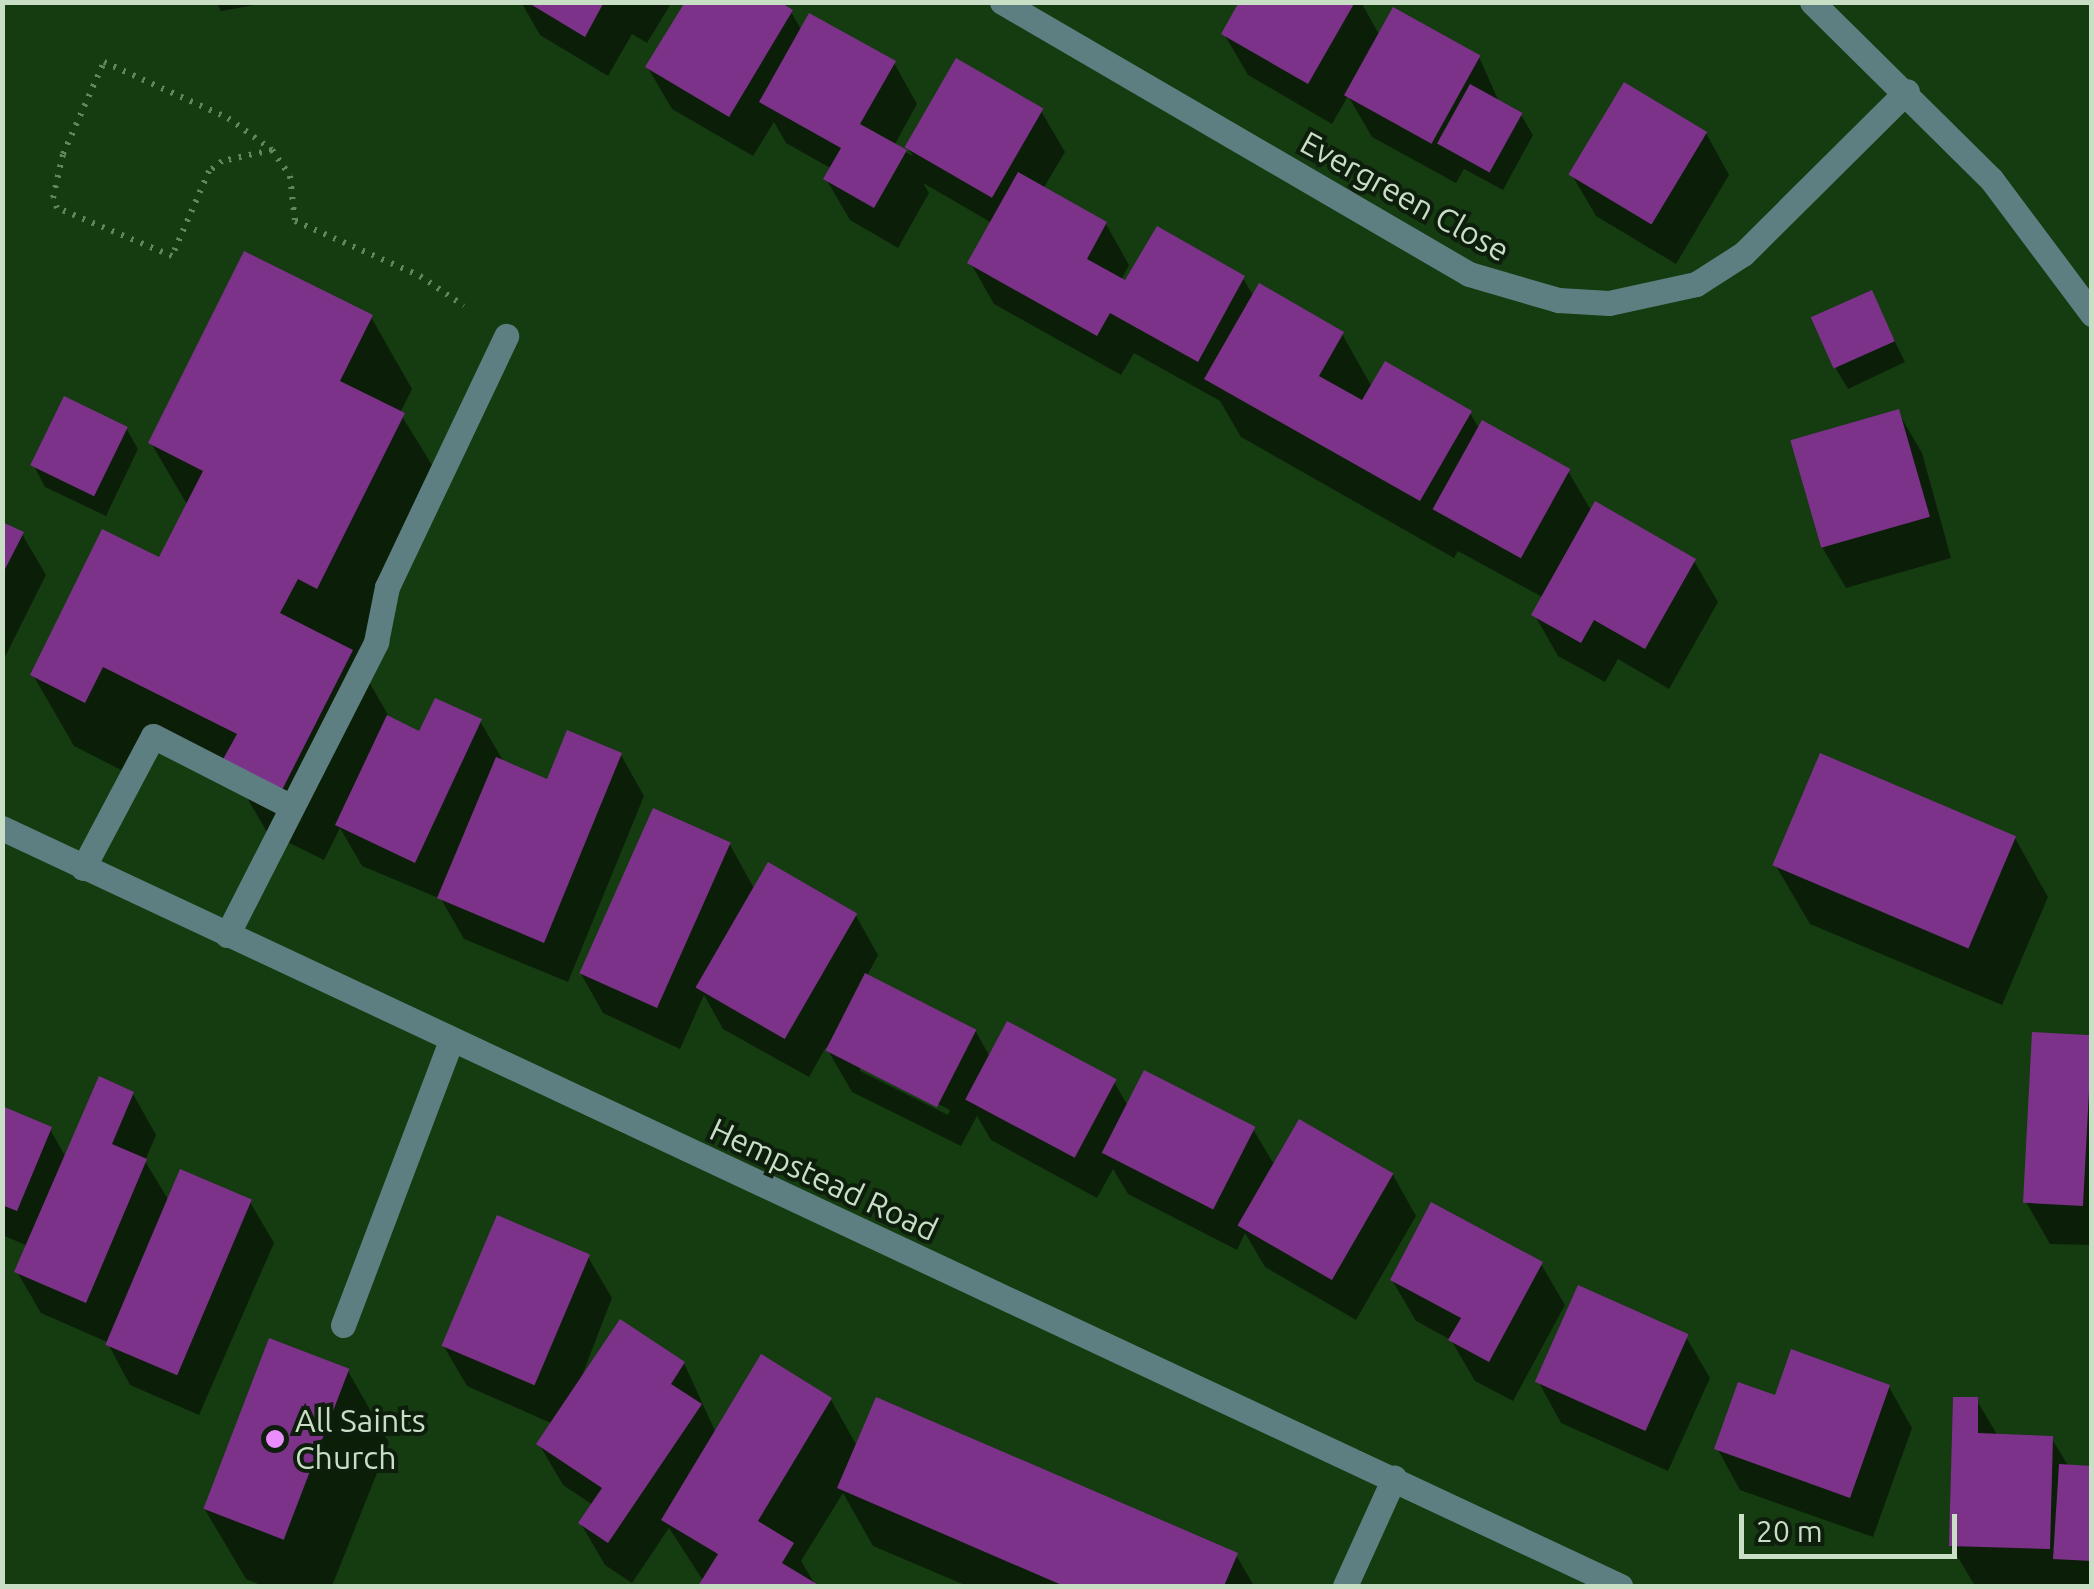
<!DOCTYPE html>
<html>
<head>
<meta charset="utf-8">
<style>
  body { margin:0 }
  #map { position:relative; width:2094px; height:1589px; overflow:hidden; background:#153b10; font-family:Ubuntu,sans-serif }
  div>[style] { position:absolute }
  [style*='--x'] { left:calc(var(--x)*1px); top:calc(var(--y)*1px); width:calc(var(--w)*1px); rotate:calc(var(--a)*1deg) }
  .shadow>* { inset:0; background:#0007 }
  .building>* { inset:0; background:#7d328a; transform-origin:0 0 }
  .path>* { height:6px; margin-top:-3px; transform-origin:0; background:repeating-linear-gradient(90deg,#648360 0 2.5px,transparent 0 10.5px) }
  .minor>* { height:25px; margin:-12.5px; padding:0 12.5px; transform-origin:12.5px; border-radius:12.5px; background:#5e7f81 }
  .dots>* { width:28px; height:28px; translate:-50% -50%; box-sizing:border-box; border:5px solid #0e1e0c; border-radius:50% }
  span { translate:-50% -50%; white-space:nowrap; text-align:center; line-height:1.15; -webkit-text-stroke:8px #0e1e0c; paint-order:stroke }
  .street-label { font-size:32px; color:#c8dec5 }
  .poi-label { font-size:32px; color:#c8dec5 }
  .left { translate:0 -50%; text-align:left }
  .frame { position:absolute; inset:0; border:5px solid #c8dec5; pointer-events:none }
  .scale { position:absolute; left:1739px; top:1514px; width:218px; height:45px; box-sizing:border-box; border:5px solid #c8dec5; border-top:0; padding-left:12px; font-size:30px; line-height:35px; white-space:nowrap; color:#c8dec5; -webkit-text-stroke:8px #0e1e0c; paint-order:stroke }
</style>
</head>
<body>
<div id="map">
  <div class="shadow">
    <div style="clip-path:polygon(216px 2px,272px 2px,221px 11px)"></div>
    <div style="clip-path:polygon(521px 2px,672px 2px,647px 43px,632px 34px,608px 76px,540px 35px)"></div>
    <div style="clip-path:polygon(1242px 2px,1361px 2px,1380px 36px,1479px 57px,1500px 104px,1521px 115px,1533px 135px,1503px 190px,1464px 169px,1456px 183px,1372px 137px,1348px 96px,1332px 124px,1248px 75px,1224px 34px)"></div>
    <div style="clip-path:polygon(791px 12px,802px 31px,894px 63px,917px 104px,894px 146px,913px 156px,907px 147px,1041px 111px,1065px 152px,1043px 189px,1106px 224px,1129px 265px,1121px 280px,1243px 278px,1254px 297px,1342px 334px,1372px 387px,1470px 413px,1480px 430px,1568px 471px,1592px 512px,1694px 561px,1718px 602px,1669px 689px,1618px 659px,1605px 682px,1558px 656px,1534px 614px,1544px 598px,1458px 551px,1454px 558px,1241px 437px,1220px 401px,1134px 353px,1121px 375px,994px 304px,970px 262px,992px 223px,923px 183px,929px 193px,898px 248px,850px 220px,826px 179px,832px 169px,786px 143px,774px 122px,753px 156px,672px 109px,648px 68px)"></div>
    <div style="clip-path:polygon(1706px 133px,1729px 175px,1676px 264px,1596px 216px,1572px 175px)"></div>
    <div style="clip-path:polygon(1871px 293px,1905px 362px,1848px 389px,1836px 369px)"></div>
    <div style="clip-path:polygon(371px 317px,412px 389px,400px 413px,445px 486px,357px 661px,391px 720px,421px 734px,480px 721px,505px 764px,549px 783px,621px 755px,644px 796px,568px 982px,464px 939px,441px 899px,362px 866px,340px 828px,324px 860px,267px 832px,239px 784px,144px 737px,127px 773px,74px 746px,33px 675px,160px 561px,188px 506px,151px 443px)"></div>
    <div style="clip-path:polygon(1898px 412px,1922px 453px,1951px 558px,1846px 588px,1822px 547px)"></div>
    <div style="clip-path:polygon(126px 428px,138px 449px,106px 516px,45px 487px,34px 466px)"></div>
    <div style="clip-path:polygon(2px 525px,22px 534px,46px 575px,2px 663px)"></div>
    <div style="clip-path:polygon(2015px 838px,2048px 897px,2002px 1005px,1810px 924px,1776px 866px)"></div>
    <div style="clip-path:polygon(evenodd,730px 845px,755px 890px,855px 914px,878px 955px,867px 976px,975px 1030px,990px 1057px,1114px 1082px,1128px 1106px,1253px 1129px,1275px 1166px,1393px 1175px,1416px 1216px,1356px 1320px,1265px 1267px,1245px 1233px,1237px 1250px,1128px 1194px,1113px 1169px,1097px 1198px,991px 1140px,977px 1116px,961px 1146px,852px 1092px,826px 1047px,809px 1077px,723px 1029px,704px 995px,680px 1049px,603px 1013px,580px 972px,730px 845px,860px 1065px,950px 1110px,948px 1115px,860px 1071px,860px 1065px)"></div>
    <div style="clip-path:polygon(2092px 1038px,2092px 1245px,2050px 1244px,2026px 1202px)"></div>
    <div style="clip-path:polygon(133px 1094px,156px 1135px,145px 1161px,169px 1201px,250px 1202px,274px 1243px,199px 1415px,130px 1385px,107px 1342px,41px 1313px,17px 1272px,28px 1246px,2px 1235px,2px 1109px,50px 1129px,66px 1158px)"></div>
    <div style="clip-path:polygon(588px 1257px,612px 1298px,578px 1386px,684px 1363px,716px 1433px,831px 1400px,857px 1446px,1236px 1555px,1254px 1586px,967px 1586px,873px 1546px,843px 1493px,801px 1561px,816px 1586px,701px 1586px,704px 1582px,669px 1528px,632px 1583px,605px 1565px,581px 1524px,593px 1505px,563px 1485px,539px 1444px,553px 1424px,467px 1386px,443px 1345px)"></div>
    <div style="clip-path:polygon(1541px 1264px,1565px 1305px,1513px 1401px,1475px 1381px,1451px 1340px,1416px 1321px,1392px 1280px)"></div>
    <div style="clip-path:polygon(1686px 1337px,1710px 1378px,1668px 1471px,1561px 1423px,1538px 1381px)"></div>
    <div style="clip-path:polygon(348px 1371px,389px 1443px,332px 1586px,263px 1586px,246px 1579px,204px 1508px)"></div>
    <div style="clip-path:polygon(1889px 1387px,1912px 1428px,1873px 1537px,1740px 1490px,1717px 1448px,1776px 1398px)"></div>
    <div style="clip-path:polygon(1976px 1399px,1998px 1436px,2052px 1439px,2069px 1467px,2092px 1469px,2092px 1586px,1975px 1586px,1951px 1546px)"></div>
  </div>
  <div class="building">
    <div style="clip-path:polygon(527px 2px,604px 2px,585px 37px)"></div>
    <div style="clip-path:polygon(685px 2px,780px 2px,793px 10px,729px 117px,645px 67px)"></div>
    <div style="clip-path:polygon(1239px 2px,1355px 2px,1308px 84px,1221px 34px)"></div>
    <div style="left:1393px;top:7px;width:100px;height:101px;rotate:29deg"></div>
    <div style="clip-path:polygon(809px 13px,896px 61px,860px 124px,907px 150px,874px 208px,823px 179px,841px 148px,759px 102px)"></div>
    <div style="left:956px;top:58px;width:101px;height:103px;rotate:30deg"></div>
    <div style="left:1624px;top:82px;width:97px;height:108px;rotate:31deg"></div>
    <div style="left:1470px;top:84px;width:60px;height:68px;rotate:29deg"></div>
    <div style="clip-path:polygon(1018px 172px,1107px 222px,1087px 259px,1125px 280px,1157px 226px,1245px 276px,1198px 362px,1110px 313px,1097px 336px,967px 263px)"></div>
    <div style="clip-path:polygon(244px 251px,373px 315px,340px 381px,405px 413px,317px 589px,298px 579px,280px 613px,353px 650px,282px 790px,222px 761px,237px 734px,103px 667px,85px 703px,30px 675px,102px 529px,159px 557px,203px 471px,148px 443px)"></div>
    <div style="clip-path:polygon(1259px 283px,1344px 332px,1319px 376px,1362px 400px,1385px 361px,1472px 411px,1420px 501px,1204px 379px)"></div>
    <div style="left:1872px;top:290px;width:56px;height:67px;rotate:66deg"></div>
    <div style="left:64px;top:396px;width:71px;height:77px;rotate:26deg"></div>
    <div style="left:1899px;top:409px;width:112px;height:113px;rotate:74deg"></div>
    <div style="left:1482px;top:420px;width:101px;height:102px;rotate:29deg"></div>
    <div style="clip-path:polygon(1595px 501px,1696px 559px,1645px 649px,1594px 620px,1581px 643px,1531px 615px)"></div>
    <div style="clip-path:polygon(2px 522px,24px 532px,2px 575px)"></div>
    <div style="clip-path:polygon(435px 698px,482px 719px,415px 863px,335px 825px,387px 715px,419px 731px)"></div>
    <div style="clip-path:polygon(567px 730px,622px 753px,544px 943px,437px 898px,496px 757px,547px 779px)"></div>
    <div style="left:1820px;top:753px;width:213px;height:122px;rotate:23deg"></div>
    <div style="left:653px;top:808px;width:85px;height:181px;rotate:24deg"></div>
    <div style="left:768px;top:862px;width:103px;height:145px;rotate:30deg"></div>
    <div style="left:865px;top:973px;width:125px;height:87px;rotate:27deg"></div>
    <div style="left:1007px;top:1021px;width:124px;height:89px;rotate:28deg"></div>
    <div style="left:2032px;top:1032px;width:60px;height:171px;rotate:3deg"></div>
    <div style="left:1144px;top:1070px;width:125px;height:93px;rotate:27deg"></div>
    <div style="clip-path:polygon(99px 1076px,134px 1092px,112px 1144px,147px 1159px,86px 1303px,14px 1272px)"></div>
    <div style="clip-path:polygon(2px 1106px,52px 1127px,17px 1211px,2px 1205px)"></div>
    <div style="left:1299px;top:1119px;width:109px;height:123px;rotate:30deg"></div>
    <div style="left:180px;top:1169px;width:78px;height:191px;rotate:23deg"></div>
    <div style="clip-path:polygon(1431px 1202px,1543px 1262px,1489px 1362px,1448px 1340px,1461px 1318px,1390px 1280px)"></div>
    <div style="left:497px;top:1215px;width:101px;height:142px;rotate:23deg"></div>
    <div style="left:1578px;top:1285px;width:121px;height:106px;rotate:24deg"></div>
    <div style="clip-path:polygon(620px 1319px,685px 1362px,671px 1384px,702px 1404px,608px 1543px,578px 1523px,602px 1488px,536px 1444px)"></div>
    <div style="left:269px;top:1338px;width:86px;height:183px;rotate:21deg"></div>
    <div style="clip-path:polygon(1791px 1349px,1890px 1385px,1850px 1498px,1714px 1449px,1738px 1382px,1775px 1395px)"></div>
    <div style="clip-path:polygon(761px 1354px,832px 1398px,758px 1521px,794px 1543px,782px 1563px,820px 1586px,698px 1586px,718px 1554px,661px 1520px)"></div>
    <div style="clip-path:polygon(876px 1397px,1238px 1553px,1224px 1586px,1064px 1586px,837px 1488px)"></div>
    <div style="clip-path:polygon(1953px 1397px,1978px 1397px,1978px 1433px,2053px 1436px,2050px 1549px,1949px 1546px)"></div>
    <div style="clip-path:polygon(2059px 1464px,2092px 1466px,2092px 1561px,2053px 1559px)"></div>
  </div>
  <div class="path">
    <div style="--x:272;--y:150;--w:51;--a:167.6"></div>
    <div style="--x:222;--y:161;--w:16;--a:142"></div>
    <div style="--x:209;--y:171;--w:93;--a:113.5"></div>
    <div style="--x:172;--y:256;--w:125;--a:-157.3"></div>
    <div style="--x:57;--y:208;--w:11;--a:-112"></div>
    <div style="--x:53;--y:198;--w:45;--a:-77.2"></div>
    <div style="--x:63;--y:154;--w:101;--a:-66"></div>
    <div style="--x:104;--y:62;--w:136;--a:24.3"></div>
    <div style="--x:228;--y:118;--w:54;--a:36"></div>
    <div style="--x:272;--y:150;--w:32;--a:55"></div>
    <div style="--x:290;--y:176;--w:45;--a:83.7"></div>
    <div style="--x:295;--y:221;--w:137;--a:23.7"></div>
    <div style="--x:420;--y:276;--w:53;--a:34.3"></div>
  </div>
  <div class="minor">
    <div style="--x:1002;--y:2;--w:540;--a:30.22"></div>
    <div style="--x:1469;--y:274;--w:93;--a:16.3"></div>
    <div style="--x:1558;--y:300;--w:51;--a:3.4"></div>
    <div style="--x:1609;--y:303;--w:89;--a:-12.3"></div>
    <div style="--x:1696;--y:284;--w:56;--a:-32.6"></div>
    <div style="--x:1743;--y:254;--w:231;--a:-44.8"></div>
    <div style="--x:1812;--y:2;--w:252;--a:44.7"></div>
    <div style="--x:1991;--y:179;--w:169;--a:53.2"></div>
    <div style="--x:2;--y:828;--w:1787;--a:25.1"></div>
    <div style="--x:83;--y:868;--w:149;--a:-62.1"></div>
    <div style="--x:153;--y:736;--w:154;--a:27.1"></div>
    <div style="--x:227;--y:935;--w:329;--a:-63"></div>
    <div style="--x:376;--y:642;--w:56;--a:-78.7"></div>
    <div style="--x:387;--y:587;--w:278;--a:-64.6"></div>
    <div style="--x:343;--y:1325;--w:302;--a:-69.2"></div>
    <div style="--x:1345;--y:1586;--w:119;--a:-65.6"></div>
  </div>
  <div class="dots">
    <div style="left:275px;top:1439px;background:#eb8dfc"></div>
  </div>
  <div class="street-label">
    <span style="left:1405px;top:196px;rotate:29deg">Evergreen Close</span>
    <span style="left:824px;top:1179px;rotate:25deg">Hempstead Road</span>
  </div>
  <div class="poi-label">
    <span class="left" style="left:295px;top:1439px">All Saints<br>Church</span>
  </div>
  <div class="frame"></div>
  <div class="scale">20 m</div>
</div>
</body>
</html>
